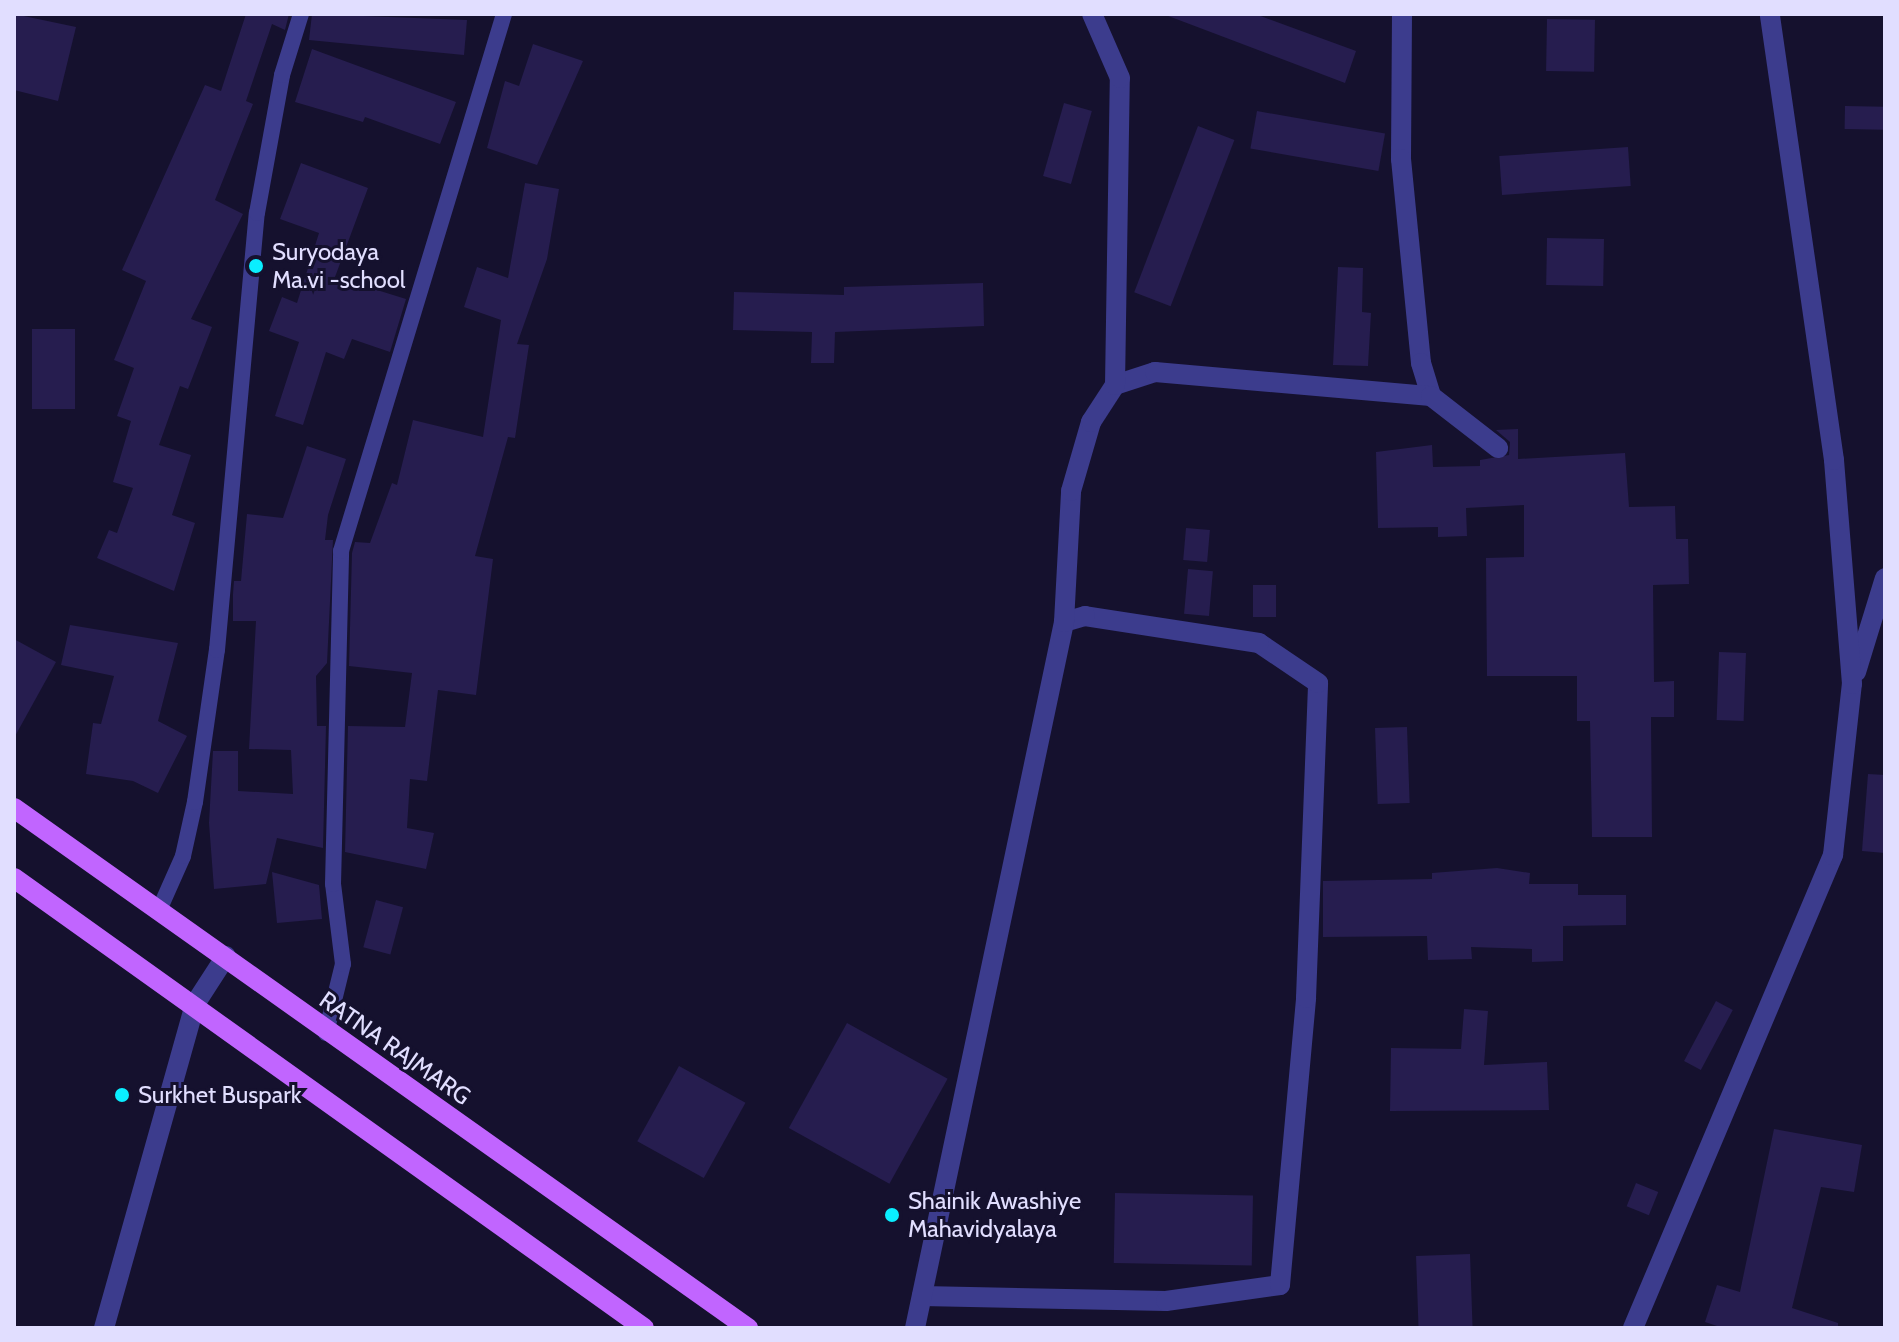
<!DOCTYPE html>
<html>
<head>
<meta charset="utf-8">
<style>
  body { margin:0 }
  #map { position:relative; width:1899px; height:1342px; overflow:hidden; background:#15112e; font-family:Cabin,sans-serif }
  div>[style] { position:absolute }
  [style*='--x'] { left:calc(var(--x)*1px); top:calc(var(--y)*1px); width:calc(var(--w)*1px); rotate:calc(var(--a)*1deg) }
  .building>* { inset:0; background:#261d4f; transform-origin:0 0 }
  .service>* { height:16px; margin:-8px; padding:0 8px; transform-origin:8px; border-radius:8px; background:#3c3c8d }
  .minor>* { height:20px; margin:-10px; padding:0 10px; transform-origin:10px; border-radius:10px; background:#3c3c8d }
  .primary>* { height:20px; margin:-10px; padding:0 10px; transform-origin:10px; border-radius:10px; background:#c165ff }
  .dots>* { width:22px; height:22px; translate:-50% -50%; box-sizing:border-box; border:4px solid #15112e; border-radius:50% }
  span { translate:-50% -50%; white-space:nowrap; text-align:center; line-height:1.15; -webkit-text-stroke:6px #15112e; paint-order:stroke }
  .poi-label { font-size:24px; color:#e1deff }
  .left { translate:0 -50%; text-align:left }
  .street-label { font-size:24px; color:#e1deff }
  .frame { position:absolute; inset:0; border:16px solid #e1deff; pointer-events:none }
</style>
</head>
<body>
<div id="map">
  <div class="building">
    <div style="clip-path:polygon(14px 14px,76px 27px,58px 101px,14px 90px)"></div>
    <div style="clip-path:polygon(246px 14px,289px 14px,285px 30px,272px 24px,246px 101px,253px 104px,215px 200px,243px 214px,191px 319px,212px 327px,188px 389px,180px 386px,159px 445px,191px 455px,172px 515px,195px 523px,174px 591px,97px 558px,109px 530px,117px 533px,133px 488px,113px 482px,131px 421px,117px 416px,134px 368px,114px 360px,146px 281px,122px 270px,205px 85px,221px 91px)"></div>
    <div style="clip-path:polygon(312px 14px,467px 20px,464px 55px,309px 40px)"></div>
    <div style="clip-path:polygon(1163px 14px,1255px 14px,1356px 51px,1345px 83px)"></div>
    <div style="left:1547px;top:19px;width:48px;height:52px;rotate:1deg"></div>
    <div style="clip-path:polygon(533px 44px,583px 61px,537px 165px,487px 148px,505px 81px,519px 86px)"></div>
    <div style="clip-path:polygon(312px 49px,456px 102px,440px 144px,365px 117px,363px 122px,295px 102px)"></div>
    <div style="left:1064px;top:103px;width:29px;height:76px;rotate:16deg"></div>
    <div style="left:1845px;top:106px;width:40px;height:23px;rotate:1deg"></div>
    <div style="left:1257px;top:111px;width:130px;height:38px;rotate:10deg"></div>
    <div style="left:1198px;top:126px;width:39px;height:178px;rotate:21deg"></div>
    <div style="left:1628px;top:147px;width:39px;height:129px;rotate:86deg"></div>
    <div style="clip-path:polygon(301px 163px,368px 188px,335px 277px,406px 299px,390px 352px,352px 339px,344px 359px,326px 352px,303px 425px,275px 416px,299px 342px,269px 331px,282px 297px,297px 303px,319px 233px,280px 219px)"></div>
    <div style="clip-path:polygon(525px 183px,559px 189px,547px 259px,517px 344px,529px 345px,515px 438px,508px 437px,475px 556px,493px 559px,476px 695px,438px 690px,427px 781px,410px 779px,407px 828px,434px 833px,426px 869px,345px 852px,348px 726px,405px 727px,412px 673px,349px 666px,352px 553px,355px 542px,370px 543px,392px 483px,397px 485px,413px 420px,483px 437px,501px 320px,464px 307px,477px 267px,508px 278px)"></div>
    <div style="left:1547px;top:238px;width:57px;height:47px;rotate:1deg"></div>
    <div style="clip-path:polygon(1338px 267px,1363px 268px,1362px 312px,1371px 313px,1368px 366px,1333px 365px)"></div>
    <div style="clip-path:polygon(983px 283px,984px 326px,835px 332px,834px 363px,811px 363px,812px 332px,733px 330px,734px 292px,844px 295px,844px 287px)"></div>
    <div style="left:32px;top:329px;width:43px;height:80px"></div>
    <div style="clip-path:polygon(1518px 429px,1518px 459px,1625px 453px,1629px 507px,1675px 506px,1676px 539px,1688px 539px,1689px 584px,1653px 585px,1654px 682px,1674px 681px,1674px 717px,1651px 717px,1652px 837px,1592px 837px,1590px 721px,1577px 721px,1577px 676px,1487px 676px,1486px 558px,1524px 557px,1524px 505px,1466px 508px,1467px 536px,1438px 537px,1438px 527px,1378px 528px,1376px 452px,1432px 445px,1433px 467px,1480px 466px,1480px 460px,1509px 455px,1510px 442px,1496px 430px)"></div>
    <div style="clip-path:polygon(307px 446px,346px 459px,328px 515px,325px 540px,333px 540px,327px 663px,316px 676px,317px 726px,326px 726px,323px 848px,277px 838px,266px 884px,214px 889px,209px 823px,213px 751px,238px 751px,238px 791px,293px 794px,291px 750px,249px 749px,256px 621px,233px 621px,233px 594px,234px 581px,241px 581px,247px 514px,283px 518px)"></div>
    <div style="left:1186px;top:528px;width:24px;height:32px;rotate:5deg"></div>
    <div style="left:1188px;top:569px;width:25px;height:45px;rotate:5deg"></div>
    <div style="left:1253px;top:585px;width:23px;height:32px"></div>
    <div style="clip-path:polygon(70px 625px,178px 643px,158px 721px,187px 736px,158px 793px,133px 781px,86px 774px,93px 723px,101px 724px,114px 676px,61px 665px)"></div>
    <div style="clip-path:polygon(14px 639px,56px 662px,14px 738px)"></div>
    <div style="left:1719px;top:652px;width:27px;height:68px;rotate:2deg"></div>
    <div style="left:1407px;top:727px;width:76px;height:32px;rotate:88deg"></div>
    <div style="clip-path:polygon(1868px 774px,1885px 775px,1885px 853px,1862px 851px)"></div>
    <div style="clip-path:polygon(1497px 868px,1530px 873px,1529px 884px,1578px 884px,1578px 895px,1626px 895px,1626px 925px,1563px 926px,1563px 961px,1532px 962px,1532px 949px,1471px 947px,1472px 959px,1428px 960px,1427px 936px,1323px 937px,1323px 881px,1432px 879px,1432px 873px)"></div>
    <div style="clip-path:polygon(272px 872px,319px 885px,322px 919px,277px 923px)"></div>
    <div style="left:376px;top:900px;width:28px;height:49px;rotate:15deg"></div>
    <div style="left:1716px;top:1001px;width:19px;height:68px;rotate:28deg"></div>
    <div style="clip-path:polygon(1464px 1009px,1488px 1011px,1484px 1065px,1547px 1062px,1549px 1110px,1390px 1111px,1391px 1048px,1461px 1049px)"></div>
    <div style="left:847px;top:1023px;width:115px;height:120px;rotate:29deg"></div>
    <div style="left:679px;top:1066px;width:76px;height:86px;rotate:29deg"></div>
    <div style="clip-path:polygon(1774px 1129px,1862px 1145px,1854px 1192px,1821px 1187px,1792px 1308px,1838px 1323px,1838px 1328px,1723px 1328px,1705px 1322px,1717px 1285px,1740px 1292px)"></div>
    <div style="left:1636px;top:1183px;width:24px;height:25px;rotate:22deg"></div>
    <div style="left:1115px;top:1193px;width:138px;height:70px;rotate:1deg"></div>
    <div style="left:1470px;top:1254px;width:74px;height:54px;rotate:88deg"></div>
  </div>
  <div class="service">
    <div style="--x:160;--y:908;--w:57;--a:-66.1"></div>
    <div style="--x:183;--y:856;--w:55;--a:-77.5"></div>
    <div style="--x:195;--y:802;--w:154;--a:-81.8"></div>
    <div style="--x:217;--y:650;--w:439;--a:-84.8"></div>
    <div style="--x:257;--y:213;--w:140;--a:-79.7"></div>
    <div style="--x:282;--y:75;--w:64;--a:-72.7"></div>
    <div style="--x:326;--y:1033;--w:71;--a:-76.2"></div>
    <div style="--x:343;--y:964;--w:81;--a:-97.1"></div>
    <div style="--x:333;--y:884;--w:333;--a:-88.6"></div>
    <div style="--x:341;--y:551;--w:561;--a:-73.11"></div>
  </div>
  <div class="minor">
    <div style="--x:1402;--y:14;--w:145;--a:90.4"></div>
    <div style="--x:1401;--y:159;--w:205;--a:84.4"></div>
    <div style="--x:1421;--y:363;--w:34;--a:73"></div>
    <div style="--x:1115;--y:385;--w:42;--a:-18"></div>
    <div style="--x:1155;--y:372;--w:277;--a:5"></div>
    <div style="--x:1431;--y:396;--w:85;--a:37.8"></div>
    <div style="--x:1856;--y:672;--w:98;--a:-72.9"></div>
    <div style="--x:922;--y:1296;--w:244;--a:1.2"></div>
    <div style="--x:1166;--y:1301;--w:115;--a:-8"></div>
    <div style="--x:1280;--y:1285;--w:288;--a:-84.8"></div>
    <div style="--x:1306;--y:998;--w:315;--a:-87.8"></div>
    <div style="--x:1318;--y:683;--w:71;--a:-145.9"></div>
    <div style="--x:1259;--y:643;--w:176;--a:-171.2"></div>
    <div style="--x:1085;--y:616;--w:22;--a:164"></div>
    <div style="--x:104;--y:1328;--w:337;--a:-74.3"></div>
    <div style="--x:195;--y:1004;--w:57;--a:-57.1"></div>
    <div style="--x:915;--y:1328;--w:722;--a:-78.08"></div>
    <div style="--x:1064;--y:622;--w:131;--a:-86.9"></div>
    <div style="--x:1071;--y:491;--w:72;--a:-73.8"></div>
    <div style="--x:1091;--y:422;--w:44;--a:-57"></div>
    <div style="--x:1115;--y:385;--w:307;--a:-89.1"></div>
    <div style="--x:1120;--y:78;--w:70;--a:-113.6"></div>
    <div style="--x:1633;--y:1328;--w:514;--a:-67.08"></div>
    <div style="--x:1833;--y:855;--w:172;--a:-83.7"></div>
    <div style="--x:1852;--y:684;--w:225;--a:-94.6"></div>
    <div style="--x:1834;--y:460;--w:451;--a:-98.2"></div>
  </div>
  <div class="primary">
    <div style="--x:14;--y:808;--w:900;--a:35.32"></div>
    <div style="--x:14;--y:878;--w:774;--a:35.54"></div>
  </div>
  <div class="dots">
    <div style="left:256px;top:266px;background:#0aeeff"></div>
    <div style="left:122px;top:1095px;background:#0aeeff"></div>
    <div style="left:892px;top:1215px;background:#0aeeff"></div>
  </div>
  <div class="poi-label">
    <span class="left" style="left:272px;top:266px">Suryodaya<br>Ma.vi -school</span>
    <span class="left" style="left:138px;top:1095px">Surkhet Buspark</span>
    <span class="left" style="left:908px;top:1215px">Shainik Awashiye<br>Mahavidyalaya</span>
  </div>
  <div class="street-label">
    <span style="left:395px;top:1048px;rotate:35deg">RATNA RAJMARG</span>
  </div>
  <div class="frame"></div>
</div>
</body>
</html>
